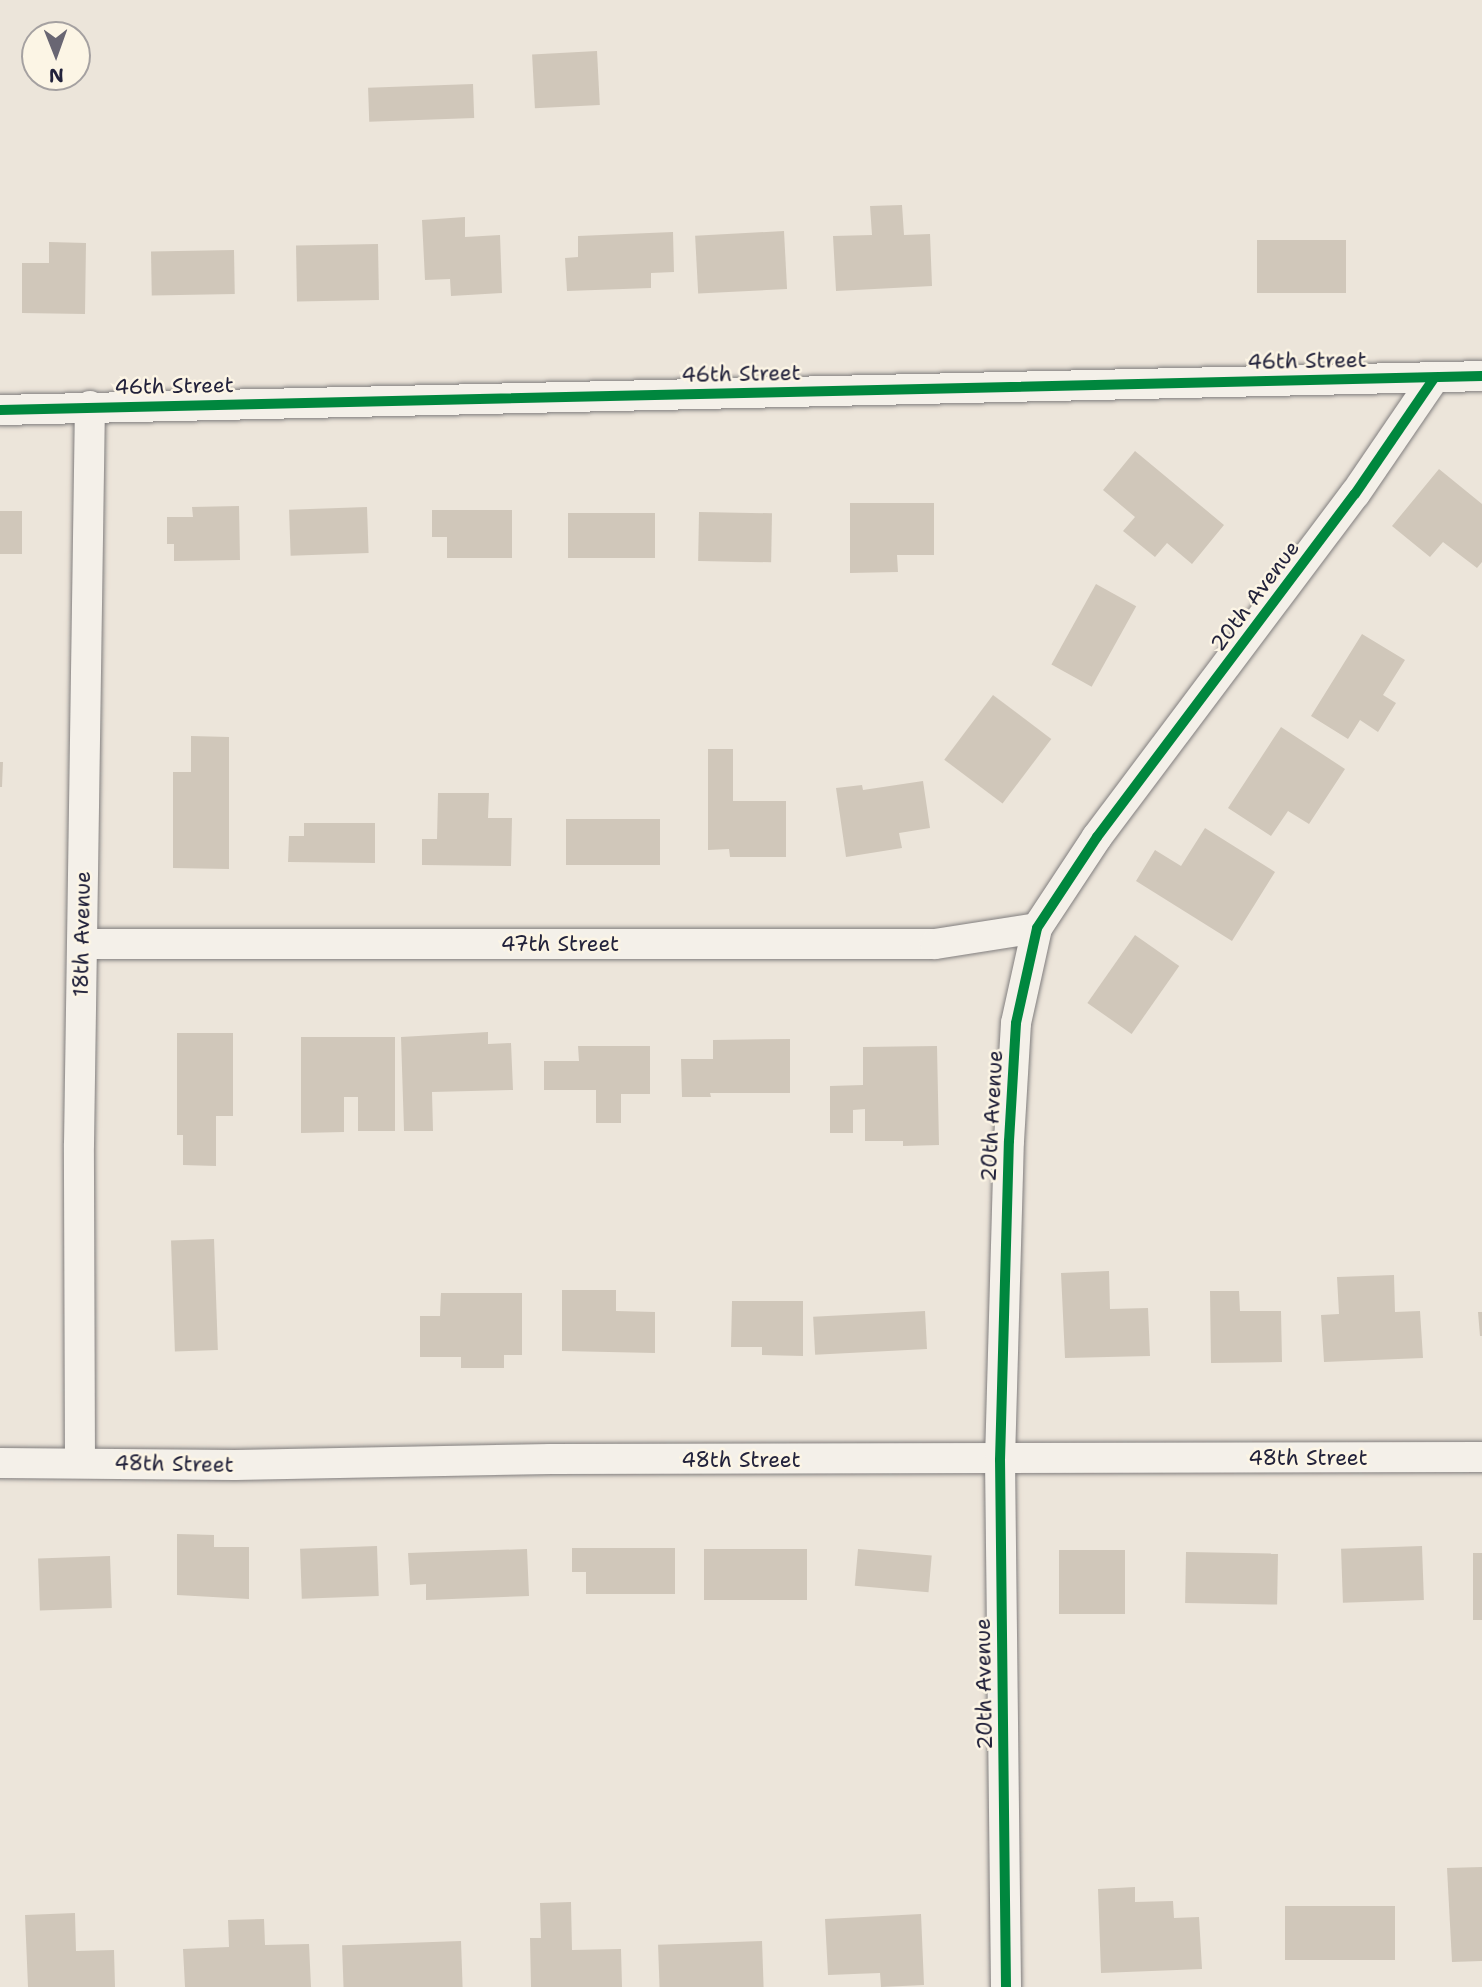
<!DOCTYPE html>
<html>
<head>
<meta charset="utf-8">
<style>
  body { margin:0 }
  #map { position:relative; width:1482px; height:1987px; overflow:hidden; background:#ece5da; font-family:"Shantell Sans",sans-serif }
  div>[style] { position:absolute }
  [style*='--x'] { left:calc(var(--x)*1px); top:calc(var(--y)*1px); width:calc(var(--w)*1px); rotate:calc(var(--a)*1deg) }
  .building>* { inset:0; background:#d0c7ba; transform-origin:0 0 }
  .roads { filter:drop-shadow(0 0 2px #817e7e) drop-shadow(0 0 2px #817e7e) }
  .minor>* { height:30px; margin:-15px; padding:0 15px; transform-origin:15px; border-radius:15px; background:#f4f0e9 }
  .cycleway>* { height:10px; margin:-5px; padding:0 5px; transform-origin:5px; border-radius:5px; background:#00873e }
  span { translate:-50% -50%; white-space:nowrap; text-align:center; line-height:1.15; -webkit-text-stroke:5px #fcf5e5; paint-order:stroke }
  .street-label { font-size:21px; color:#22223b }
  .north { position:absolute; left:21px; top:21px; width:70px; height:70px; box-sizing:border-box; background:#fcf5e5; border:2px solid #a5a1a1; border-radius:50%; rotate:179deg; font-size:19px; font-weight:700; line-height:28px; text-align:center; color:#22223b }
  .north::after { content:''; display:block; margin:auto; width:24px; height:32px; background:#696673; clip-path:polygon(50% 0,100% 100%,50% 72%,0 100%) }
</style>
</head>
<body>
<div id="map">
  <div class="building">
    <div style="left:597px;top:51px;width:54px;height:65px;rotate:87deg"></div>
    <div style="left:473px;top:84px;width:34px;height:105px;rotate:88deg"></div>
    <div style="clip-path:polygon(902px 205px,904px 235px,930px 234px,932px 286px,836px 291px,833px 236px,872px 235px,870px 206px)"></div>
    <div style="clip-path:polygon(465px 217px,465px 237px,500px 235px,502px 293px,451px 296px,450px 279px,425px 280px,422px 220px)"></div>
    <div style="left:784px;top:231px;width:58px;height:89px;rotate:87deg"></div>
    <div style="clip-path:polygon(673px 232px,674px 272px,651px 273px,651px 288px,567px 291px,565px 258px,578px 257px,578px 236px)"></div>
    <div style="left:1257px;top:240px;width:89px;height:53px"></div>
    <div style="clip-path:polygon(49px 242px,86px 243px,85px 314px,22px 313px,22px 263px,49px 263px)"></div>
    <div style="left:378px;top:244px;width:56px;height:82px;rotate:89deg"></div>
    <div style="left:234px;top:250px;width:44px;height:83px;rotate:89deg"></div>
    <div style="clip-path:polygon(1135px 451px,1224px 525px,1192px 564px,1167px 543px,1155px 557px,1123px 531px,1135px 517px,1103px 490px)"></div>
    <div style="clip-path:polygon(1439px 469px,1482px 504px,1482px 562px,1477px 568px,1443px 542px,1430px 557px,1392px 526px)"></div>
    <div style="clip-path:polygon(850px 503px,934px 503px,934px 555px,897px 555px,898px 572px,850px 573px)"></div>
    <div style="clip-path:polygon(239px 506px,240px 560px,174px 561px,174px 544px,167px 544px,167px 517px,193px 517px,192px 507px)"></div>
    <div style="left:367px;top:507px;width:46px;height:78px;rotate:88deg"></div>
    <div style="clip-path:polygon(432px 510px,512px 510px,512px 558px,447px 558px,447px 537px,432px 537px)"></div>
    <div style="left:0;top:511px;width:22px;height:43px"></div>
    <div style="left:699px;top:512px;width:73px;height:49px;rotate:1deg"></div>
    <div style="left:655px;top:513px;width:45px;height:87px;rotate:90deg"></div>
    <div style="left:1096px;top:584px;width:46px;height:92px;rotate:29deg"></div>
    <div style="clip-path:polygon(1362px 634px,1405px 660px,1383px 695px,1396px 703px,1378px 732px,1360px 720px,1348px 739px,1311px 716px)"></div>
    <div style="left:993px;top:695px;width:73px;height:81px;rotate:37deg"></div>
    <div style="clip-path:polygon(1281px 727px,1345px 769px,1309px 824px,1288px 811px,1271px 836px,1228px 808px)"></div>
    <div style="clip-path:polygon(191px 736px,229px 737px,229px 869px,173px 868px,173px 772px,191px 772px)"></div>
    <div style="clip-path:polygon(708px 749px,733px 749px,733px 801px,786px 801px,786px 857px,730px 857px,729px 849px,708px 850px)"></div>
    <div style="clip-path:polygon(0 762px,3px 762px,2px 787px,0 787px)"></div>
    <div style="clip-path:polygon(923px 781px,930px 828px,899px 833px,902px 848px,846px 857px,836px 788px,862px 785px,863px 790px)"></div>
    <div style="clip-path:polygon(438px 793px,489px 793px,488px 818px,512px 818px,511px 866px,422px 865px,422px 839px,437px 839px)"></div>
    <div style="left:566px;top:819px;width:94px;height:46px"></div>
    <div style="clip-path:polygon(304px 823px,375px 823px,375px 863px,288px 862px,289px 836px,304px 836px)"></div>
    <div style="clip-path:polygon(1205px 828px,1275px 872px,1232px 941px,1136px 881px,1155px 850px,1181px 866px)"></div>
    <div style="left:1135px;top:935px;width:54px;height:83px;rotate:35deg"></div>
    <div style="clip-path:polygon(488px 1032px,488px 1044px,511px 1043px,513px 1090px,432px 1092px,433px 1131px,404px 1131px,401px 1037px)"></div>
    <div style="clip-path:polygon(177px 1033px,233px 1033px,233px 1116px,216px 1116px,216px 1166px,183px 1165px,183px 1135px,177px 1135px)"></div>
    <div style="clip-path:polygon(301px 1037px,395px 1037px,395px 1131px,358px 1131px,358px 1097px,344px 1097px,344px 1132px,301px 1133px)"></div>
    <div style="clip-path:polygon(790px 1039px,790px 1093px,710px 1093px,711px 1097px,682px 1097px,681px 1059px,713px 1059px,713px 1040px)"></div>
    <div style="clip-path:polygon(578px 1046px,650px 1046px,650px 1094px,621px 1094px,621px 1123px,596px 1123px,596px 1090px,544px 1090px,544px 1061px,579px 1061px)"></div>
    <div style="clip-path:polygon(937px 1046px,939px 1145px,903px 1146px,903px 1141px,865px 1141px,865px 1109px,853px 1110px,853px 1133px,830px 1133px,830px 1086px,863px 1085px,863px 1047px)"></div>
    <div style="left:214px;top:1239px;width:111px;height:43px;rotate:88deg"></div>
    <div style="clip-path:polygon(1109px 1271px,1110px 1309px,1148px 1308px,1150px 1356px,1065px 1358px,1061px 1273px)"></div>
    <div style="clip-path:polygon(1394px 1275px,1395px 1312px,1420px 1311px,1423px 1358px,1324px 1362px,1321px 1315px,1339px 1314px,1337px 1277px)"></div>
    <div style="clip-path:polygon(562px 1290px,616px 1290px,616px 1311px,655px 1312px,655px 1353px,562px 1351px)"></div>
    <div style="clip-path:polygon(1210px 1291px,1239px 1291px,1240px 1311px,1281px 1311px,1282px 1362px,1211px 1363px)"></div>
    <div style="clip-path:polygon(441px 1293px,522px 1293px,522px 1355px,504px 1355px,504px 1368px,461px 1368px,461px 1357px,420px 1357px,420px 1316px,440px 1316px)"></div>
    <div style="clip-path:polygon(732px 1301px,803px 1301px,803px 1356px,762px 1355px,762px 1347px,731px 1347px)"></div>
    <div style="left:925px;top:1311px;width:38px;height:112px;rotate:87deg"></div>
    <div style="clip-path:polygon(1478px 1312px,1482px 1312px,1482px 1336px,1480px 1336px)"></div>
    <div style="clip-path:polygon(177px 1534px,214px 1535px,214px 1547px,249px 1547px,249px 1599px,177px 1595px)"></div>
    <div style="left:377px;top:1546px;width:50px;height:77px;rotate:88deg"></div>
    <div style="left:1422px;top:1546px;width:54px;height:81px;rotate:88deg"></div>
    <div style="clip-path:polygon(572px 1548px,675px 1548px,675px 1594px,586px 1594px,586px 1572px,572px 1572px)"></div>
    <div style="clip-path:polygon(527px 1549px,529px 1596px,426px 1600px,426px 1584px,410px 1585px,408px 1553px)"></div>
    <div style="left:704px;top:1549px;width:103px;height:51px"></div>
    <div style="left:858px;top:1549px;width:74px;height:37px;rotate:5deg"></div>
    <div style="left:1059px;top:1550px;width:66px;height:64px"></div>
    <div style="left:1186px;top:1552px;width:92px;height:51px;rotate:1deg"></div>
    <div style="left:1473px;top:1553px;width:9px;height:67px"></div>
    <div style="left:110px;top:1556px;width:52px;height:72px;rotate:88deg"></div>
    <div style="clip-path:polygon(1482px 1867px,1482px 1961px,1452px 1962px,1447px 1868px)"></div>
    <div style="clip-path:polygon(1135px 1887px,1135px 1902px,1173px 1901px,1174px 1918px,1199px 1917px,1202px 1969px,1101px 1973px,1098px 1889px)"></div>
    <div style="clip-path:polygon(571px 1902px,572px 1950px,621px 1949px,622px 1987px,531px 1987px,530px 1938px,541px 1938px,540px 1903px)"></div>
    <div style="left:1285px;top:1906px;width:110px;height:54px"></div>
    <div style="clip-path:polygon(75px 1913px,76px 1951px,114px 1950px,115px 1987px,28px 1987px,25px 1915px)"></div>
    <div style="clip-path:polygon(921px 1914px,924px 1985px,881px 1987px,880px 1973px,828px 1975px,825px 1919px)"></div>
    <div style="clip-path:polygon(264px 1919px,265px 1945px,309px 1944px,311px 1987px,185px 1987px,183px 1949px,229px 1947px,228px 1920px)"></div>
    <div style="left:461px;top:1941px;width:46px;height:119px;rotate:88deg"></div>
    <div style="left:762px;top:1941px;width:46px;height:104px;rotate:88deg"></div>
  </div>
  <div class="roads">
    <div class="minor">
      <div style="--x:0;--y:410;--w:1482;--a:-1.31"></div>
      <div style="--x:82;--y:944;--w:853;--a:0"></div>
      <div style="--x:935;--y:944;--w:103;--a:-8.9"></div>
      <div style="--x:0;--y:1463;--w:235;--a:0.5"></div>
      <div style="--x:235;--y:1465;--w:316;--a:-1.1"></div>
      <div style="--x:551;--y:1459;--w:931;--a:-0.12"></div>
      <div style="--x:80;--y:1463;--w:319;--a:-90.2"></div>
      <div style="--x:79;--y:1144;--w:738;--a:-89.15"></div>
      <div style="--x:1006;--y:1987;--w:527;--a:-90.65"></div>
      <div style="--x:1000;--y:1460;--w:319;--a:-88.4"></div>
      <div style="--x:1009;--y:1141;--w:118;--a:-86.6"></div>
      <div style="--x:1016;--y:1023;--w:97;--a:-77.5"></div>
      <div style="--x:1037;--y:928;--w:109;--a:-56.6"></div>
      <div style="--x:1097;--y:837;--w:429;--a:-53.1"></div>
      <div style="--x:1355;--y:494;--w:140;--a:-55.7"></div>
    </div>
  </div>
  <div class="cycleway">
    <div style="--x:0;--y:410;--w:1482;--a:-1.31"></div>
    <div style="--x:1006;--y:1987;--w:527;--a:-90.65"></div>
    <div style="--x:1000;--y:1460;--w:319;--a:-88.4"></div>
    <div style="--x:1009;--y:1141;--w:118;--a:-86.6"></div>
    <div style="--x:1016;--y:1023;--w:97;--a:-77.5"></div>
    <div style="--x:1037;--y:928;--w:109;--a:-56.6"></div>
    <div style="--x:1097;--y:837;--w:429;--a:-53.1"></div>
    <div style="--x:1355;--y:494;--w:140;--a:-55.7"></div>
  </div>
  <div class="street-label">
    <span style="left:1307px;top:361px;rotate:-1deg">46th Street</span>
    <span style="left:741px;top:374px;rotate:-1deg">46th Street</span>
    <span style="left:174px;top:386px;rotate:-1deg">46th Street</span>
    <span style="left:1255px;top:596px;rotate:-53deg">20th Avenue</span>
    <span style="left:82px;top:934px;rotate:-89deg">18th Avenue</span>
    <span style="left:560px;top:944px">47th Street</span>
    <span style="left:992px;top:1116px;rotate:-87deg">20th Avenue</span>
    <span style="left:1308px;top:1458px">48th Street</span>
    <span style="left:741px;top:1460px">48th Street</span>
    <span style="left:174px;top:1464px;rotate:1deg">48th Street</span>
    <span style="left:984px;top:1684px;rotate:-91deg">20th Avenue</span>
  </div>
  <div class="north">N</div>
</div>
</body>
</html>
